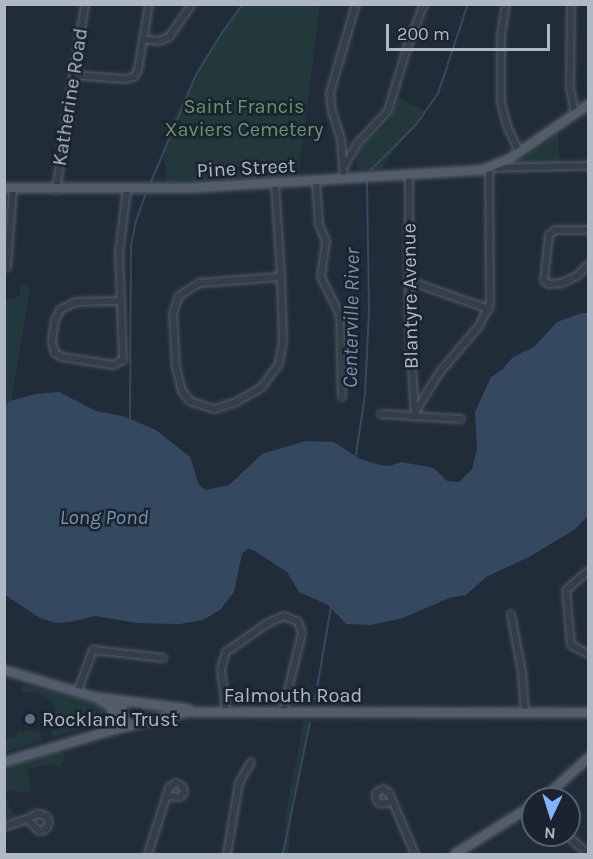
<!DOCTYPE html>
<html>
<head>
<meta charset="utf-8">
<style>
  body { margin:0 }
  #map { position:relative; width:593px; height:859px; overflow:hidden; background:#212c39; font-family:Karla,sans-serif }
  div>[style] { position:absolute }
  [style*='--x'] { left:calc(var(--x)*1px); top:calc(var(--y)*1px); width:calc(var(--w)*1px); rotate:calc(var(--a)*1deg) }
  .green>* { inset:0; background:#23383a }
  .water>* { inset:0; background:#344960 }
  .stream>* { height:1.5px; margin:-0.75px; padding:0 0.75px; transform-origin:0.75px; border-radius:0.75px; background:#344960 }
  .roads { filter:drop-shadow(0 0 2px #525c67) drop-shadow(0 0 2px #525c67) }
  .minor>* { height:6px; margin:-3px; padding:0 3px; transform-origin:3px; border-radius:3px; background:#343e49 }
  .major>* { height:8px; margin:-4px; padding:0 4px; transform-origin:4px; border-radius:4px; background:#525d69 }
  .dots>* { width:16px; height:16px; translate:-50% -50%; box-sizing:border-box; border:3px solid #1a232e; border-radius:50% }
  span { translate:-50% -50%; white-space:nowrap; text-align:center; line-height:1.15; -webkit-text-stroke:5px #1a232e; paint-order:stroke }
  .street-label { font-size:20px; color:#afb9c6 }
  .park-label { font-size:20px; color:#66966e }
  .poi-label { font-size:20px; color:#afb9c6 }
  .left { translate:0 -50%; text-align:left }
  .water-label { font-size:21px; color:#7691ae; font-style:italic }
  .frame { position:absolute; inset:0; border:6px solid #afb9c6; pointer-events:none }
  .north { position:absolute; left:521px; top:787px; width:60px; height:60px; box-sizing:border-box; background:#1a232e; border:2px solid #565f6b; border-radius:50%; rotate:184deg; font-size:16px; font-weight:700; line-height:24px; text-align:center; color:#afb9c6 }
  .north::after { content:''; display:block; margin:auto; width:21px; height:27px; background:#81b5f9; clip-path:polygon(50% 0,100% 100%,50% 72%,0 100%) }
  .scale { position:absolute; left:386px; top:24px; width:164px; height:27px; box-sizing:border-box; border:3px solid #afb9c6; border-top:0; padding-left:8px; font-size:18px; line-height:21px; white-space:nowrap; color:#afb9c6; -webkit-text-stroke:4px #1a232e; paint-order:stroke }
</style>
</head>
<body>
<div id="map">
  <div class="green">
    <div style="clip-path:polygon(243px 5px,320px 5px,298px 176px,167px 182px,164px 153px,170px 124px,218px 39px)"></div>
    <div style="clip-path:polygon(399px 98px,427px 112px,388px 158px,382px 169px,359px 170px,356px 164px,359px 149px,388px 123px)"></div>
    <div style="clip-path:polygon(558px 134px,560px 164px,514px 164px)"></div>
    <div style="clip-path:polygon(21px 284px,30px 286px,11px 404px,5px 419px,5px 301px,19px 296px)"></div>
    <div style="clip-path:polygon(23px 684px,100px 705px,106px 713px,107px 721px,53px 737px,51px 731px,56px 729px,55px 704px,42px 695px,23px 692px,20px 688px)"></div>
    <div style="clip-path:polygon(143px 707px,160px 710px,133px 718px,128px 716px)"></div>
    <div style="clip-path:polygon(304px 720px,309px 721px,309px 723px,292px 814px,288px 854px,280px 854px,285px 840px,285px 817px)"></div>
    <div style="clip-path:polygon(17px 731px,39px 731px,42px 740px,5px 752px,5px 739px,17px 736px)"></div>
    <div style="clip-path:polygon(61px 750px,65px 755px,61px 768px,53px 764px,27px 769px,31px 791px,25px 793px,13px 790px,5px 793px,9px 806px,16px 817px,14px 821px,5px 820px,5px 767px)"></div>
  </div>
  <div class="water">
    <div style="clip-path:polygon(582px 313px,588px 313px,588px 516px,574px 530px,529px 557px,486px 577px,466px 595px,449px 598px,403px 618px,371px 625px,346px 624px,328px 605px,299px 592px,287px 572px,253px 550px,247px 549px,242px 554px,234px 592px,220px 610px,203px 620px,179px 624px,137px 623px,95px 616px,70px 622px,56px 623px,40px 618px,5px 595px,4px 406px,10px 401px,35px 394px,59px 392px,96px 411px,123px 416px,156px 430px,190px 457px,199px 485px,206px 490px,229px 485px,262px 454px,305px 441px,334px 442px,360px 459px,380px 465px,390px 466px,401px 462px,434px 468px,447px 481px,459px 482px,472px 469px,477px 449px,475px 412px,491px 377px,503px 369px,513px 357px,534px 347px,557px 322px)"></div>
  </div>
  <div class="stream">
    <div style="--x:371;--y:170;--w:64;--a:-45"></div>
    <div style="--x:416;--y:125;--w:38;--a:-55"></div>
    <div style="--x:438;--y:94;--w:95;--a:-71.6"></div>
    <div style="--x:151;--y:182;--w:116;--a:-67.2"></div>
    <div style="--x:196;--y:75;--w:49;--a:-58.2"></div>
    <div style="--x:222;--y:33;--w:36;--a:-54"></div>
    <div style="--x:130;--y:419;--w:173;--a:-89.7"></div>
    <div style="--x:131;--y:246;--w:25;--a:-79"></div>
    <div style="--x:136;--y:221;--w:27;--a:-70"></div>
    <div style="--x:356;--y:455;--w:61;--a:-81.5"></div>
    <div style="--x:365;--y:395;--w:85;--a:-87.3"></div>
    <div style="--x:369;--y:310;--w:129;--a:-90.9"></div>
    <div style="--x:315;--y:700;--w:94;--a:-80.2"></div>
    <div style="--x:283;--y:854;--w:134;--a:-78.4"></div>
  </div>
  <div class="roads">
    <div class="minor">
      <div style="--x:506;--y:4;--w:33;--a:99"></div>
      <div style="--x:501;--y:37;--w:65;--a:90"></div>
      <div style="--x:501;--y:102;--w:25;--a:76"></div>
      <div style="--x:507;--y:126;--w:29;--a:65"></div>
      <div style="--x:571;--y:4;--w:84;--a:90.7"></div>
      <div style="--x:570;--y:88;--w:26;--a:79"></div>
      <div style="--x:143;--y:39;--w:16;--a:7"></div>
      <div style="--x:159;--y:41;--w:11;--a:-22"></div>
      <div style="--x:169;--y:37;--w:40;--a:-55.1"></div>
      <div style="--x:73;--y:75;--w:51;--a:4.5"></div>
      <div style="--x:124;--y:79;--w:10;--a:-11"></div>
      <div style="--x:134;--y:77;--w:8;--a:-60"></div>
      <div style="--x:138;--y:70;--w:67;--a:-80.5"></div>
      <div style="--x:344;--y:166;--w:26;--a:-59"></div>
      <div style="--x:357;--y:144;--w:45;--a:-46.8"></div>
      <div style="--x:388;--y:111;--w:66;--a:-73.2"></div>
      <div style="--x:407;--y:48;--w:47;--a:-68.9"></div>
      <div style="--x:409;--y:174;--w:144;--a:90"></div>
      <div style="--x:409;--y:318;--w:99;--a:86.5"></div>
      <div style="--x:344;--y:179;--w:40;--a:-94.3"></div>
      <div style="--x:341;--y:139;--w:28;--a:-108"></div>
      <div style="--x:332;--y:112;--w:19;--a:-96"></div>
      <div style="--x:330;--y:93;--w:93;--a:-73.7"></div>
      <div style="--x:316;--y:181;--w:44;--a:86.1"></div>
      <div style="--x:319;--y:225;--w:17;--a:66"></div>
      <div style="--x:326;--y:241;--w:36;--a:98"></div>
      <div style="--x:321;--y:277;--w:42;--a:63.4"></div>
      <div style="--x:340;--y:315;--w:82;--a:88.6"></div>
      <div style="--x:275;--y:183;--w:94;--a:86.3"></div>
      <div style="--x:281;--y:277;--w:64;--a:88.2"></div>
      <div style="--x:283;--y:341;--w:23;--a:100"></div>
      <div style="--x:279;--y:364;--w:30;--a:127"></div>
      <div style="--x:261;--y:388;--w:29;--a:151"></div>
      <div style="--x:236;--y:402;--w:23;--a:162"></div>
      <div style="--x:214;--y:409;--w:25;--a:-162"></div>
      <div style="--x:190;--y:401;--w:13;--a:-129"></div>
      <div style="--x:182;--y:391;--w:25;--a:-104"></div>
      <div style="--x:176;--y:367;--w:54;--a:-93.2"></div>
      <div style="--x:173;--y:313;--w:18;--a:-71"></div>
      <div style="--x:179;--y:296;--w:24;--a:-33"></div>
      <div style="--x:199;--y:283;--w:82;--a:-4.2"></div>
      <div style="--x:56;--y:190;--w:188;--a:-81.1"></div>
      <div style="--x:588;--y:230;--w:33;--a:180"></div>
      <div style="--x:555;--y:230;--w:8;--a:140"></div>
      <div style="--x:549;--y:235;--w:45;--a:96.3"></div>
      <div style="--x:544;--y:280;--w:6;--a:45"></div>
      <div style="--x:548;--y:284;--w:14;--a:-4"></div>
      <div style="--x:562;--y:283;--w:17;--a:-25"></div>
      <div style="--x:577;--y:276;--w:16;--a:-45"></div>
      <div style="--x:7;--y:267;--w:78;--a:-85.6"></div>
      <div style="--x:409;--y:281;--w:85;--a:19.3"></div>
      <div style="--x:120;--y:301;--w:44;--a:178.7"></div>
      <div style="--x:76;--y:302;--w:17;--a:155"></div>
      <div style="--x:61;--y:309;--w:13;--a:119"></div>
      <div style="--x:55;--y:320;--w:22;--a:98"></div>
      <div style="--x:52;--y:342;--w:11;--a:75"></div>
      <div style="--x:55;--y:353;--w:8;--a:30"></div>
      <div style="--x:62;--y:357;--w:52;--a:8.9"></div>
      <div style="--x:113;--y:365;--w:11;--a:-27"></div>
      <div style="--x:123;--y:360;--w:107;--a:-92.1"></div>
      <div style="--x:119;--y:253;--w:64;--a:-82.8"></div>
      <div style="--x:415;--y:412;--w:47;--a:-58"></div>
      <div style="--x:440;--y:372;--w:60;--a:-49.7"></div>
      <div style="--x:479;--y:326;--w:25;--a:-64"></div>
      <div style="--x:490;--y:303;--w:135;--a:-90.4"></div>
      <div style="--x:489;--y:168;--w:99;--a:-1.2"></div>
      <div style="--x:381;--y:414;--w:80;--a:3.6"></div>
      <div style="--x:588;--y:571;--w:29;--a:139"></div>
      <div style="--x:566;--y:590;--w:55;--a:84.8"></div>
      <div style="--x:571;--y:645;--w:19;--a:28"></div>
      <div style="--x:511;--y:614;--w:60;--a:79.4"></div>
      <div style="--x:522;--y:673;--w:40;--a:85.7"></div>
      <div style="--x:77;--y:693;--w:46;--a:-69.6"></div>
      <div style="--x:93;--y:650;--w:71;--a:6.4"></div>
      <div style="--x:226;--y:711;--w:42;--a:-96.8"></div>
      <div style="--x:221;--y:669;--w:18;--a:-74"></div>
      <div style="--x:226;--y:652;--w:51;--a:-34.6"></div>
      <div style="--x:268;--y:623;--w:17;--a:-24"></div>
      <div style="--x:284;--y:616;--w:15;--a:23"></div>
      <div style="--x:298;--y:622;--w:12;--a:70"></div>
      <div style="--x:302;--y:633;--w:80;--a:103.7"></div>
      <div style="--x:392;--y:802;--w:12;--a:171"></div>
      <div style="--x:380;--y:804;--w:6;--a:-129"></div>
      <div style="--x:376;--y:799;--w:6;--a:-90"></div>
      <div style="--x:376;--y:793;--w:8;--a:-30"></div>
      <div style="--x:383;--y:789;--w:7;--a:34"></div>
      <div style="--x:389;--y:793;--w:66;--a:66.9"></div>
      <div style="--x:4;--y:827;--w:24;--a:-19"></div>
      <div style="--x:27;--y:819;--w:11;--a:-27"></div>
      <div style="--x:37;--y:814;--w:3;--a:0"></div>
      <div style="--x:40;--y:814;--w:8;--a:23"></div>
      <div style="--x:47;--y:817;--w:6;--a:72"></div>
      <div style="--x:49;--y:823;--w:7;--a:117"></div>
      <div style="--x:46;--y:829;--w:7;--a:164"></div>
      <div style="--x:39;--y:831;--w:17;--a:-135"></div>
      <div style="--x:567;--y:835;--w:28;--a:42"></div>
      <div style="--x:148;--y:854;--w:69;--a:-72.3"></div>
      <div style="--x:169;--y:788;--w:1;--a:-45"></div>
      <div style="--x:170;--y:787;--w:7;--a:-34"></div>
      <div style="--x:176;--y:783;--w:8;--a:30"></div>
      <div style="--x:183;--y:787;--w:6;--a:81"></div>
      <div style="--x:184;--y:793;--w:6;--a:135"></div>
      <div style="--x:180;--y:797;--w:13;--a:-176"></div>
      <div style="--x:227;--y:854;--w:72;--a:-80.4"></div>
      <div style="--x:239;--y:783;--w:24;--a:-60"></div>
    </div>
    <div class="major">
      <div style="--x:4;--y:188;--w:185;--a:0"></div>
      <div style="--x:189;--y:188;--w:294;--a:-3.5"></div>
      <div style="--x:482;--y:170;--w:29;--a:-22"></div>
      <div style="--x:509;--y:159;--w:96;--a:-34.4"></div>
      <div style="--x:4;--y:670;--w:94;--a:16.7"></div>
      <div style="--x:94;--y:697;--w:95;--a:7.3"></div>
      <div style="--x:100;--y:700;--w:13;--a:32"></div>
      <div style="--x:111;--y:707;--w:23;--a:77"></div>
      <div style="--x:116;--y:700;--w:9;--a:54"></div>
      <div style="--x:121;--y:707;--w:20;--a:75"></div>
      <div style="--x:4;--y:762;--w:117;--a:-16.4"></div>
      <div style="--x:116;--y:729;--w:73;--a:-13.5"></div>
      <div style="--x:187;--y:712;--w:401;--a:0.1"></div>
      <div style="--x:543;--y:799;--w:61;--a:-42.3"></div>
      <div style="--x:455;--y:854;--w:92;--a:-32.1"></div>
    </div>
  </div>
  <div class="dots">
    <div style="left:30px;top:719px;background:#5c6f8a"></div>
  </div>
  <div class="street-label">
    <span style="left:70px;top:97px;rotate:-81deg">Katherine Road</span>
    <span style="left:246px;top:168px;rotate:-3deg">Pine Street</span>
    <span style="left:410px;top:296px;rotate:-91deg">Blantyre Avenue</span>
    <span style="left:293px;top:695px">Falmouth Road</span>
  </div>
  <div class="park-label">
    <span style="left:244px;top:118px">Saint Francis<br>Xaviers Cemetery</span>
  </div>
  <div class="poi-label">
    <span class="left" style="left:42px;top:719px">Rockland Trust</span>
  </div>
  <div class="water-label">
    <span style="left:351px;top:318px;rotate:-89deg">Centerville River</span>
    <span style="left:104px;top:517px">Long Pond</span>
  </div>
  <div class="frame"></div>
  <div class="north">N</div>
  <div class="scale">200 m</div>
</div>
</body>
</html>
